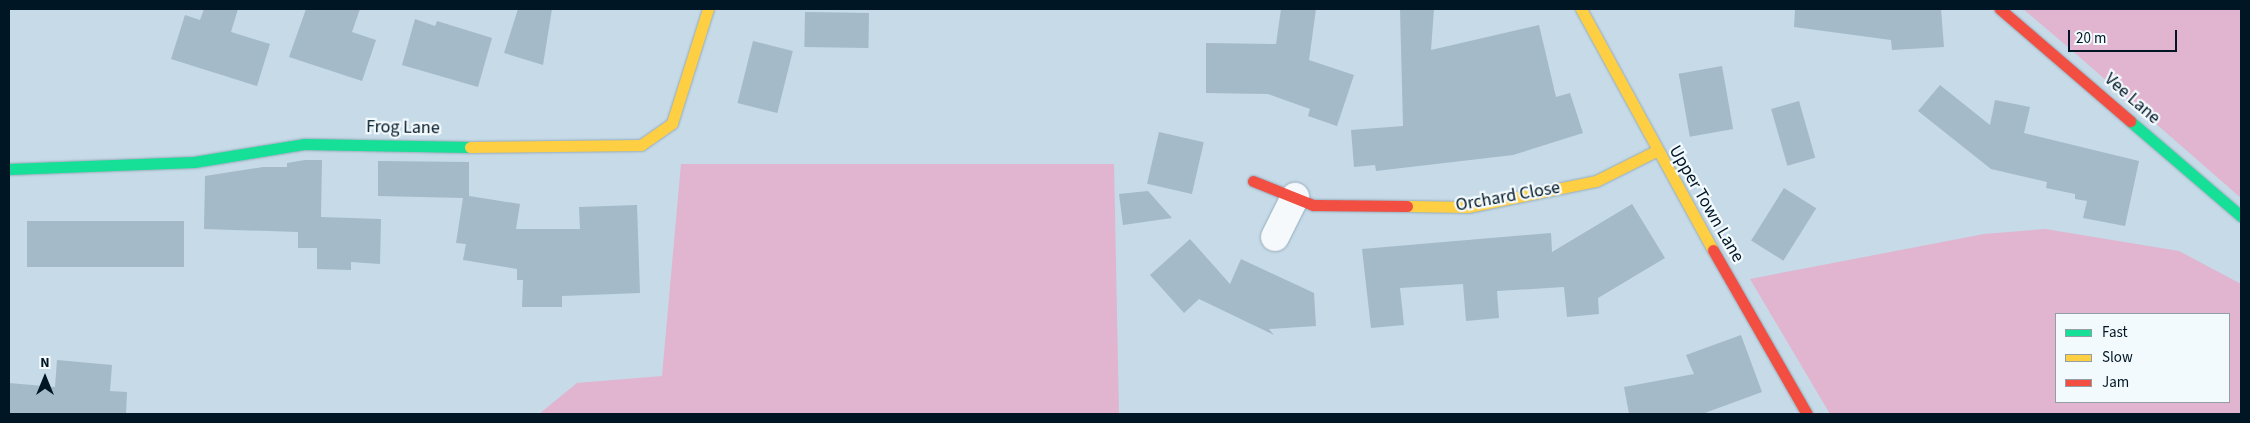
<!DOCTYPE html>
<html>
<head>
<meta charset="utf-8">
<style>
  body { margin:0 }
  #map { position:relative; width:2250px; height:423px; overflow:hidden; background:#c6dae8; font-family:"Source Sans 3",sans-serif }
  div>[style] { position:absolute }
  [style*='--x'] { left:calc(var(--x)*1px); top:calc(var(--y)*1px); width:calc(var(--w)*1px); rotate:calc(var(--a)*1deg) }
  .green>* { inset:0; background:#e1b4cf }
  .building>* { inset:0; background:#a4bac8; transform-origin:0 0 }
  .roads { filter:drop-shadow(0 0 1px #96acba) drop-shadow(0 0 1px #96acba) }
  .street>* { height:28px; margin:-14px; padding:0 14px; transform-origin:14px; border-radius:14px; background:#f6f9fc }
  .fast>* { height:11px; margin:-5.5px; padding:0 5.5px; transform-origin:5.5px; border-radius:5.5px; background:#16e098 }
  .slow>* { height:11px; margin:-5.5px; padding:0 5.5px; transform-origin:5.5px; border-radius:5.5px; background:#ffcf43 }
  .jam>* { height:11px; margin:-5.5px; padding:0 5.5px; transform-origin:5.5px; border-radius:5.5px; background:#f24e42 }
  span { translate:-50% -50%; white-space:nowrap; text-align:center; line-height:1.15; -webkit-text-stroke:4.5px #f3fafe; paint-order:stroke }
  .street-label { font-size:18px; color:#001624 }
  .frame { position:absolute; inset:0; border:10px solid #001624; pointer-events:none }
  .legend { position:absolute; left:2055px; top:313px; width:175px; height:90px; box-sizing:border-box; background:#f3fafe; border:1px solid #929fa7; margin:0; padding:6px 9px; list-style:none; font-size:15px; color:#001624 }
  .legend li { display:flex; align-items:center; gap:10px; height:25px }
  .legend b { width:25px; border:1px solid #929fa7 }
  .north { position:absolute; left:20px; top:353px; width:50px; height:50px; -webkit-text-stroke:4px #f3fafe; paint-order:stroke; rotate:0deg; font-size:14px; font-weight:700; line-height:20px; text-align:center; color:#001624 }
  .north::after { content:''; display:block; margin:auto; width:18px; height:22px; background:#001624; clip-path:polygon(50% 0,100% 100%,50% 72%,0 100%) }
  .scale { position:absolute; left:2068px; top:30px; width:109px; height:22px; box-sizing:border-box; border:2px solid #001624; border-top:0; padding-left:6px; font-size:15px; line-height:18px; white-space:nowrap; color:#001624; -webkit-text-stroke:4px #f3fafe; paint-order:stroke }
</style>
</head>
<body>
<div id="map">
  <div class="green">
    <div style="clip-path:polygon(2023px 9px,2241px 9px,2241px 198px,2068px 47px)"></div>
    <div style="clip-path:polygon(681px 164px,1114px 164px,1119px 414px,539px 414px,577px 383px,662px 376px)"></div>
    <div style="clip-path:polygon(evenodd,2045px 229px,2179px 251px,2241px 284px,2241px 414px,1830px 414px,1750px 279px,1984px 234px,2045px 229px,2056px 314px,2229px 314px,2229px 402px,2056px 402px,2056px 314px)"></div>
  </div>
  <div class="building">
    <div style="clip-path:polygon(204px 9px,238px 9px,231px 32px,270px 44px,257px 86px,171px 59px,185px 15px,200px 20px)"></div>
    <div style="clip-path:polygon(306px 9px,360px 9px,352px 32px,376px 40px,362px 81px,289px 57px)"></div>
    <div style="clip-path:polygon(518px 9px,552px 9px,543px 65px,504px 53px)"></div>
    <div style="clip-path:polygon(1281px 9px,1316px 9px,1309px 60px,1354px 75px,1337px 126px,1308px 116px,1310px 109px,1268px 94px,1206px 93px,1206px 43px,1276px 44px)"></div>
    <div style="clip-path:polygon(1400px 9px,1434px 9px,1431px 50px,1539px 25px,1556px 97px,1570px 93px,1583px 133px,1513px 155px,1376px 171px,1375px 165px,1354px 167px,1351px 130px,1403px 126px)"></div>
    <div style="clip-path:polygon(1795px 9px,1941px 9px,1944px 47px,1892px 50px,1891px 40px,1794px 27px)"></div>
    <div style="left:805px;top:12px;width:64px;height:35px;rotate:1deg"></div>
    <div style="clip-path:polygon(415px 19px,435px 26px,437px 21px,492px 38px,478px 87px,402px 65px)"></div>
    <div style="left:753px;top:41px;width:41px;height:64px;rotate:14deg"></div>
    <div style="left:1722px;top:66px;width:64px;height:44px;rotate:80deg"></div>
    <div style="clip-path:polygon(1940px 85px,1990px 125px,1995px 100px,2030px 107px,2024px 133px,2139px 161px,2125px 226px,2083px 218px,2087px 201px,2075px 199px,2075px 194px,2046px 188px,2047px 182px,1991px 169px,1918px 111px)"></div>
    <div style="left:1799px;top:101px;width:59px;height:29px;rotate:74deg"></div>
    <div style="left:1159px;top:132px;width:46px;height:53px;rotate:13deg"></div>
    <div style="clip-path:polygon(305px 160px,322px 160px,321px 217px,381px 219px,380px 264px,351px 262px,351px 270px,317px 269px,317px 248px,298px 248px,298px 232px,204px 229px,205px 176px,263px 167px,287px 167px,287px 163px)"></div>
    <div style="clip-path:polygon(378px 161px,469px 162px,469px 196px,520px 204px,516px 229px,580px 229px,579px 207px,637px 205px,640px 293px,562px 296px,562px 307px,522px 307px,523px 280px,517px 280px,517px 269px,463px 260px,466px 244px,456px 243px,463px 198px,378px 196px)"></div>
    <div style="left:1784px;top:188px;width:38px;height:62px;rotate:32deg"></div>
    <div style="clip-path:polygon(1148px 191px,1172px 218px,1123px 225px,1119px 194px)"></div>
    <div style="clip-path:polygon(1632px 204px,1665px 258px,1598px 298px,1599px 314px,1567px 317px,1564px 287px,1497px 291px,1499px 318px,1466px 321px,1463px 284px,1400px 288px,1404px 325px,1371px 328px,1362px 249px,1551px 233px,1552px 252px)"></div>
    <div style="left:27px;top:221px;width:157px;height:46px"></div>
    <div style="clip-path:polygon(1190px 239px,1230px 284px,1241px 259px,1314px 293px,1316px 326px,1269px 329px,1274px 335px,1199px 299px,1184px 313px,1150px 275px)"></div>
    <div style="clip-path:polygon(1741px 335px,1762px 392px,1702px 414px,1629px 414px,1624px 387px,1694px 374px,1686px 355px)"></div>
    <div style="clip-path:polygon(57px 360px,112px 365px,110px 391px,127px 392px,126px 414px,9px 414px,9px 383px,55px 387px)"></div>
  </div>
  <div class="roads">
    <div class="street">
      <div style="--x:1275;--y:237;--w:45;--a:-63.4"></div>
    </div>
    <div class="fast">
      <div style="--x:2130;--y:121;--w:146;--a:40.6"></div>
      <div style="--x:9;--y:169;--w:185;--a:-2.2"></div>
      <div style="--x:194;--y:162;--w:111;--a:-9.3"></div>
      <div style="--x:304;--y:144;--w:166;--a:1"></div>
    </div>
    <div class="slow">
      <div style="--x:1581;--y:9;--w:275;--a:61.3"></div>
      <div style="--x:470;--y:147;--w:171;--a:-0.7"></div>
      <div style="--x:641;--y:145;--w:38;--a:-35"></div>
      <div style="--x:672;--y:123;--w:120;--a:-72.5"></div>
      <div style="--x:1407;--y:206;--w:61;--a:0.9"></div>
      <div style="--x:1468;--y:207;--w:131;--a:-11.5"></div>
      <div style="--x:1596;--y:181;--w:67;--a:-26.6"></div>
    </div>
    <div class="jam">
      <div style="--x:2000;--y:9;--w:172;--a:40.7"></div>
      <div style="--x:1253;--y:181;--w:65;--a:21.8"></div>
      <div style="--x:1313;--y:205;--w:94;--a:0.6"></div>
      <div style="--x:1713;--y:250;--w:189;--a:60.2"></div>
    </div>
  </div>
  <div class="street-label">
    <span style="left:2132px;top:99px;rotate:41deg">Vee Lane</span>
    <span style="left:403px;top:128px;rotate:1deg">Frog Lane</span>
    <span style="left:1508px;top:197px;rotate:-10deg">Orchard Close</span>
    <span style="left:1706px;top:204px;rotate:60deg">Upper Town Lane</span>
  </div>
  <div class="frame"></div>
  <ul class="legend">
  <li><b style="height:6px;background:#16e098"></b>Fast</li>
  <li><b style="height:6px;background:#ffcf43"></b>Slow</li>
  <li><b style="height:6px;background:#f24e42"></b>Jam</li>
  </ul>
  <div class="north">N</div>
  <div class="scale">20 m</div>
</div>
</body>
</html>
